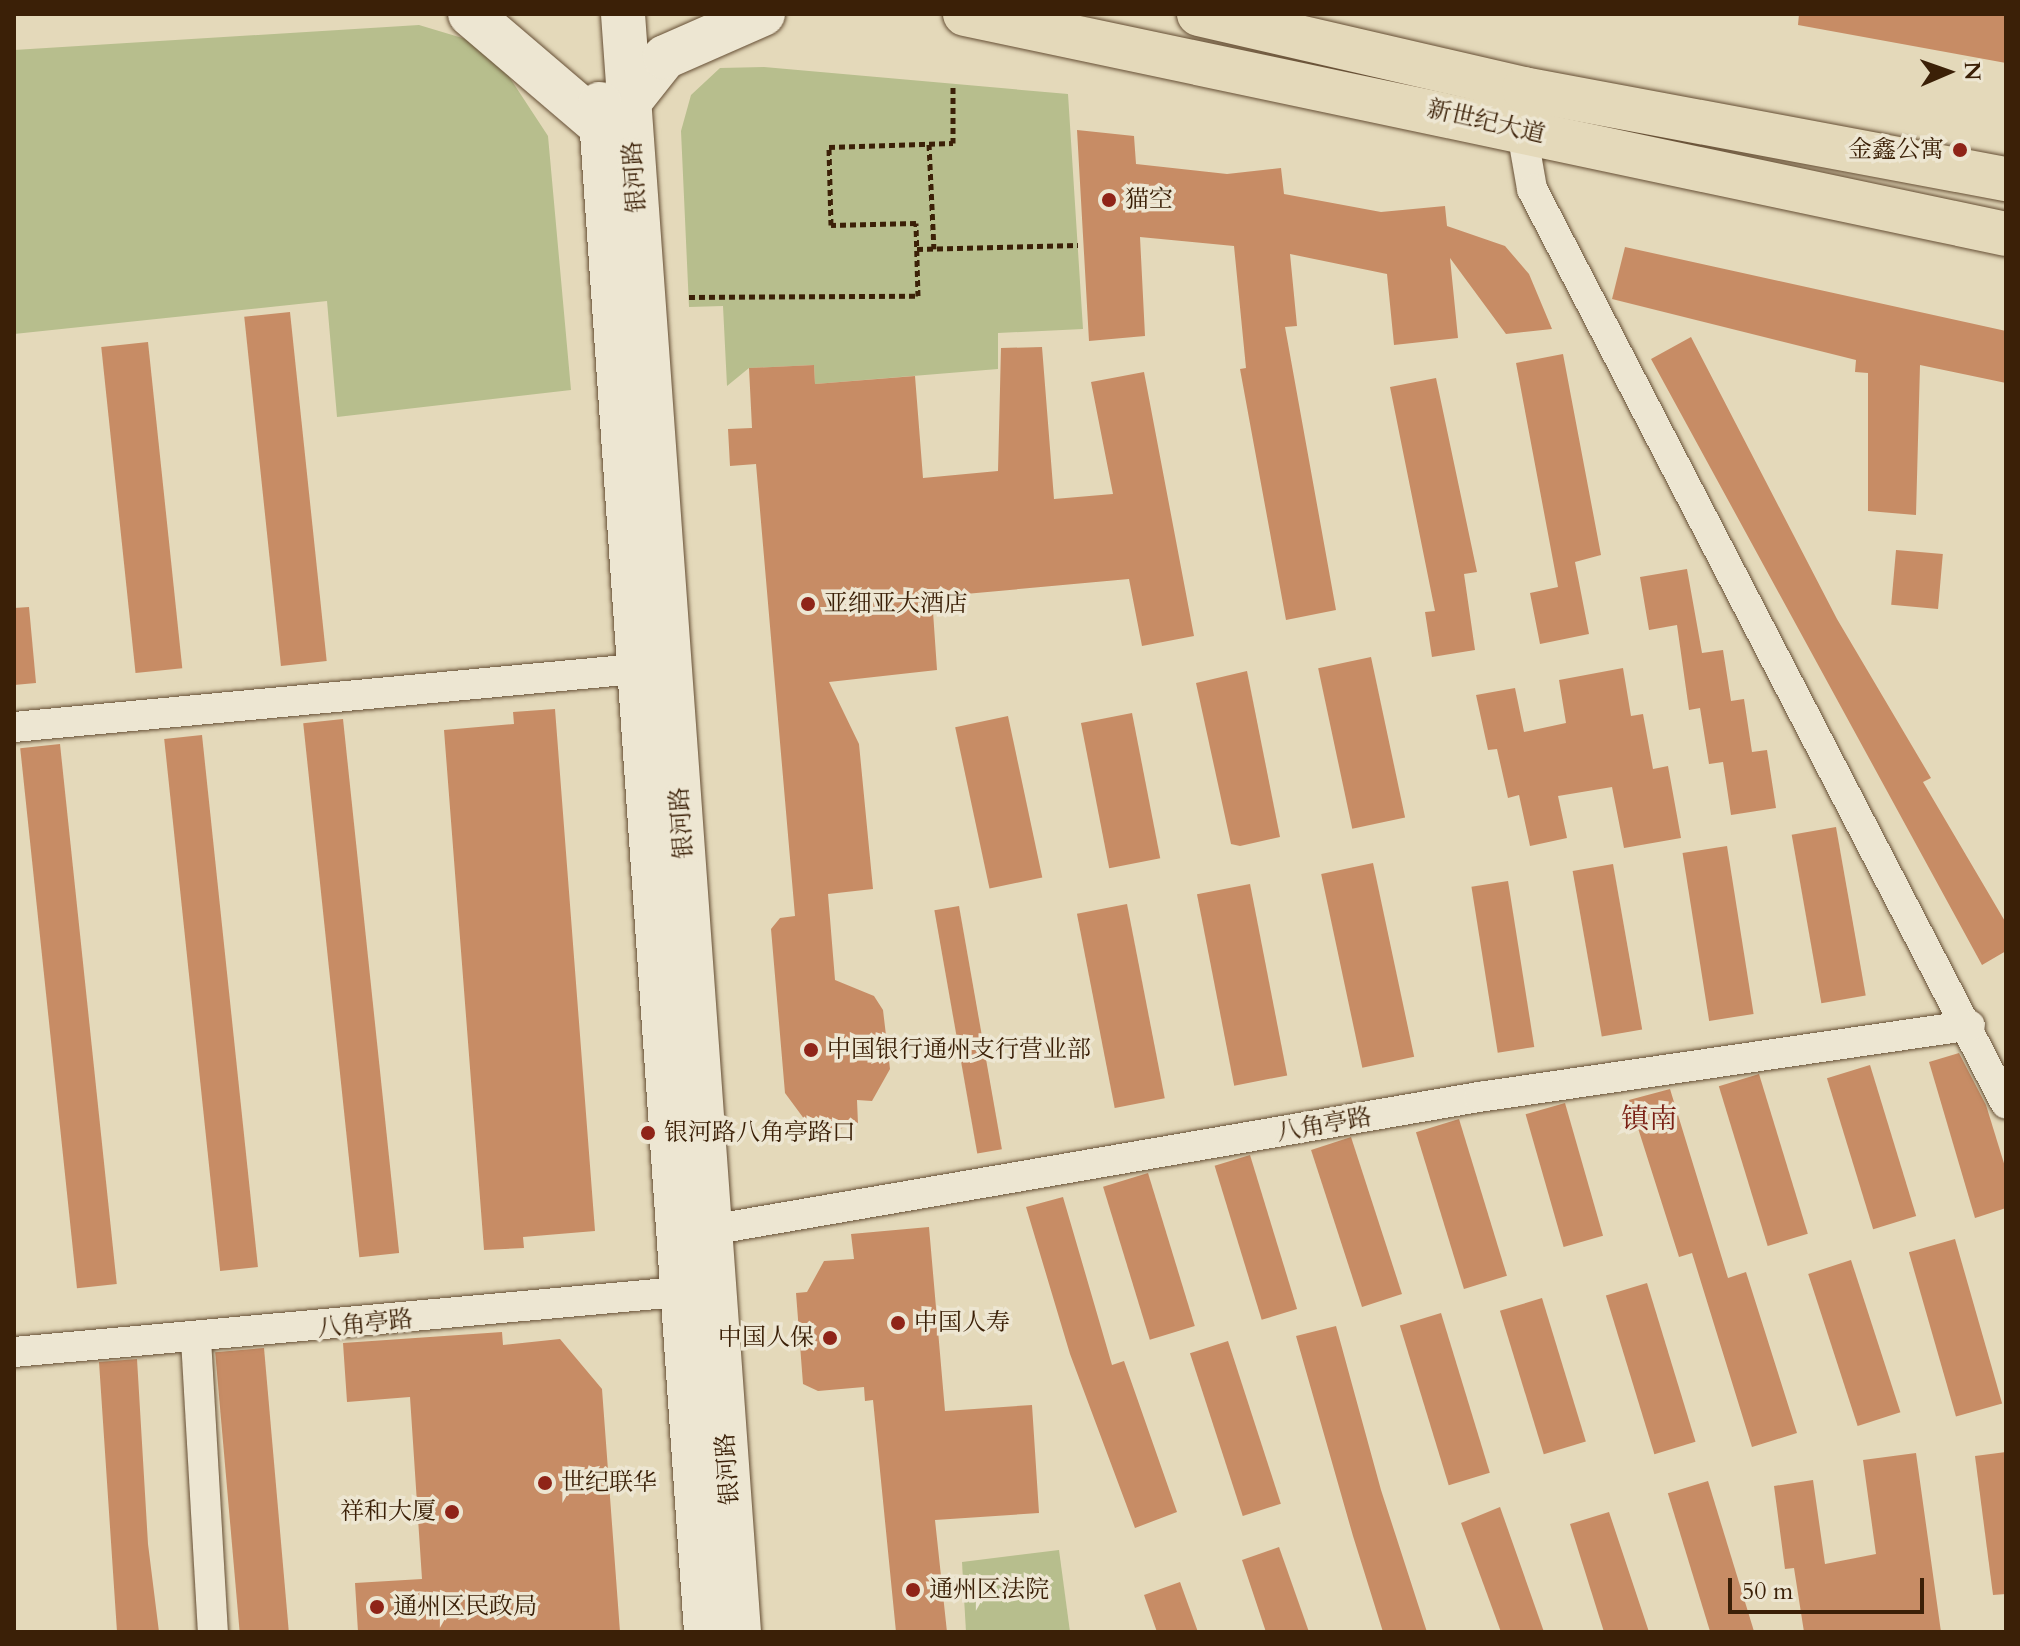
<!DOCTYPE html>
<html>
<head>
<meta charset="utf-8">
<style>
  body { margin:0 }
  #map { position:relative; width:2020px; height:1646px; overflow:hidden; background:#e4d9ba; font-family:Cardo,"Noto Serif SC",serif }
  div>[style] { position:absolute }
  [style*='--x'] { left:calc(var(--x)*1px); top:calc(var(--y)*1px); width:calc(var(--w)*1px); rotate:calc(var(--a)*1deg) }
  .green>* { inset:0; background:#b7be8d }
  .building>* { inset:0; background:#c78c65; transform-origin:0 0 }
  .path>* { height:5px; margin-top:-2.5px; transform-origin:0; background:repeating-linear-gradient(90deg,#3b2007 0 6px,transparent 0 10px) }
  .roads { filter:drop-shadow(0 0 2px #654e34) drop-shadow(0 0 2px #654e34) }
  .minor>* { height:30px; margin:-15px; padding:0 15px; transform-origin:15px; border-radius:15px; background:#ede6d2 }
  .secondary>* { height:44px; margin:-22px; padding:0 22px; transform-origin:22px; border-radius:22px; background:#ede6d2 }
  .primary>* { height:44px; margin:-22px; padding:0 22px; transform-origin:22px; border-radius:22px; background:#e4d9ba }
  .dots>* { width:22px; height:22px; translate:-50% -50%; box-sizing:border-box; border:4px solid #ede6d2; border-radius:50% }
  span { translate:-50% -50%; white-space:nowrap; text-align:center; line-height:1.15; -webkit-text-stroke:7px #ede6d2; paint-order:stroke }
  .street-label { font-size:24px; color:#3b2007 }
  .poi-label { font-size:24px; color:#3b2007 }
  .right { translate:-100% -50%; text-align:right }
  .left { translate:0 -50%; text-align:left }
  .quarter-label { font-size:28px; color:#7a1f14 }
  .frame { position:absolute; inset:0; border:16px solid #3b2007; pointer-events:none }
  .north { position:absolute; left:1908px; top:32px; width:80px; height:80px; -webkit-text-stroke:6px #ede6d2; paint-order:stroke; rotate:88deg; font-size:22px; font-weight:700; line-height:32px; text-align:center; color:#3b2007 }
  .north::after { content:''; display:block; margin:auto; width:28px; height:36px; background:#3b2007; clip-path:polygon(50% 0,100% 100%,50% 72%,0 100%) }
  .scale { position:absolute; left:1728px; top:1578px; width:196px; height:36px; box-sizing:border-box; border:4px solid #3b2007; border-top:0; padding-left:10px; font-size:24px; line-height:28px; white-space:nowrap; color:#3b2007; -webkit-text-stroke:6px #ede6d2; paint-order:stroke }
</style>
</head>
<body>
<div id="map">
  <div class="green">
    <div style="clip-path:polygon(419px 25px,489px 46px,548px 136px,571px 390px,337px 417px,327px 301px,14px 334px,14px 50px)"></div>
    <div style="clip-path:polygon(764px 67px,1068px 94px,1083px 329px,998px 333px,998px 369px,815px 384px,814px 365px,749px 368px,727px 386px,723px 306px,689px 307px,681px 131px,691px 95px,720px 68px)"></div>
    <div style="clip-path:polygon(1059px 1550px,1070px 1632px,966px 1632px,962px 1562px)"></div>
  </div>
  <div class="building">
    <div style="clip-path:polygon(1799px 14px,2006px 14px,2006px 63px,1798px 25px)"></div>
    <div style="clip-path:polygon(1077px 130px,1134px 136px,1136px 164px,1227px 174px,1281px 168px,1284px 194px,1381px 212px,1445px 206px,1447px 226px,1505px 246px,1529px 274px,1552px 329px,1506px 334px,1450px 258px,1458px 338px,1394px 345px,1387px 274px,1290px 254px,1297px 326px,1285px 327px,1336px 610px,1286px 620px,1240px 369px,1246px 368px,1234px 246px,1140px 237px,1145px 336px,1089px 341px)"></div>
    <div style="clip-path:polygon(1625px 247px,2006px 331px,2006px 383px,1920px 365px,1916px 515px,1868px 511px,1868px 373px,1855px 372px,1856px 360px,1612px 299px)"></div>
    <div style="left:290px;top:312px;width:351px;height:46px;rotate:84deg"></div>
    <div style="clip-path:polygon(1691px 337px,1837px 619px,1931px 778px,1923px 782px,2006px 923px,2006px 951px,1982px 965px,1651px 359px)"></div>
    <div style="left:148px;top:342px;width:328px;height:47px;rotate:84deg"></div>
    <div style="clip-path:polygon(1042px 347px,1054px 499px,1113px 494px,1091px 382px,1144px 372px,1194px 636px,1142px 646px,1129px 579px,932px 597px,937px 670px,829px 682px,859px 744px,873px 889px,828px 894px,835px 980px,874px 996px,883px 1010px,890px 1069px,872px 1101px,857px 1100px,858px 1124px,816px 1135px,785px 1093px,771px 929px,780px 918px,795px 916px,756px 464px,730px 466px,728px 429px,752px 428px,749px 368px,814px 365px,815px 384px,915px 376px,923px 478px,998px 471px,1001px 348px)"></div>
    <div style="clip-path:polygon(1563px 354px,1601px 555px,1575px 562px,1589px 634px,1540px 644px,1530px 593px,1558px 587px,1516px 363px)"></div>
    <div style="clip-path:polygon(1436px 378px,1477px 572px,1464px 574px,1475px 650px,1432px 657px,1425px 612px,1435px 611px,1390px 387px)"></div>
    <div style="left:1896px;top:550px;width:47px;height:55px;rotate:5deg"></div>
    <div style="clip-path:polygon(1687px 569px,1702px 653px,1723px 650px,1731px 701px,1744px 699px,1752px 752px,1767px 750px,1776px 808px,1731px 815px,1723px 762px,1709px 764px,1700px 708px,1689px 710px,1677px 625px,1649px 630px,1640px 577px)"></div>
    <div style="clip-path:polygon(29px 607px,36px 683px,14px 685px,14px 608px)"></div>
    <div style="left:1371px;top:657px;width:164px;height:54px;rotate:78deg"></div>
    <div style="clip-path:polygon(1623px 668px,1631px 716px,1643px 714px,1653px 769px,1668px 766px,1681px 838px,1624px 848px,1612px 787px,1558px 796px,1567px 838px,1530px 846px,1519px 795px,1508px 798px,1497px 749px,1488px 750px,1476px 695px,1515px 688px,1524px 732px,1566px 723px,1559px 680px)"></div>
    <div style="clip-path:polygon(1247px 671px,1280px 837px,1240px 846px,1231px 844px,1196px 683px)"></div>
    <div style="clip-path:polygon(555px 709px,595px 1231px,523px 1237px,524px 1248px,484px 1250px,444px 730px,514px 724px,513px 712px)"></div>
    <div style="left:1132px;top:713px;width:148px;height:52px;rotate:79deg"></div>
    <div style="left:1008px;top:716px;width:165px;height:54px;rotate:78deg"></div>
    <div style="left:343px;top:719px;width:537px;height:40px;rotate:84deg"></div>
    <div style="left:202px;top:735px;width:535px;height:38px;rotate:84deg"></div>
    <div style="left:60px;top:744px;width:543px;height:40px;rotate:84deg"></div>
    <div style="left:1836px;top:827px;width:171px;height:45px;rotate:80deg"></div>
    <div style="left:1727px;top:846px;width:170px;height:45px;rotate:81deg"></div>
    <div style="left:1373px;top:863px;width:198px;height:53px;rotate:78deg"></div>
    <div style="left:1613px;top:864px;width:168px;height:41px;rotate:80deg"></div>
    <div style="left:1508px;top:881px;width:168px;height:37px;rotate:81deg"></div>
    <div style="left:1250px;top:884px;width:195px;height:54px;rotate:79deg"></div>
    <div style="left:1127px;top:904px;width:198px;height:51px;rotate:79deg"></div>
    <div style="left:959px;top:906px;width:247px;height:25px;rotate:80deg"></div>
    <div style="clip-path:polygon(1959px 1053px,1986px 1105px,2006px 1170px,2006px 1208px,1975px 1218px,1929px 1062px)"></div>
    <div style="left:1870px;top:1065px;width:158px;height:45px;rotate:73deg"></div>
    <div style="left:1759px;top:1074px;width:167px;height:42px;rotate:73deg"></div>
    <div style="clip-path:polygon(1670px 1089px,1728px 1278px,1746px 1272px,1797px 1433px,1752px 1447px,1692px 1253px,1679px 1257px,1629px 1100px)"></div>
    <div style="left:1565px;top:1103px;width:138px;height:41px;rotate:74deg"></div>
    <div style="left:1459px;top:1119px;width:164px;height:45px;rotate:73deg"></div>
    <div style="left:1351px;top:1137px;width:165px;height:42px;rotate:72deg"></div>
    <div style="left:1250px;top:1155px;width:161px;height:37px;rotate:73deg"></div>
    <div style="left:1148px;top:1173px;width:160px;height:47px;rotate:73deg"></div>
    <div style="clip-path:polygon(1063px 1197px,1112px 1365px,1124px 1361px,1177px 1512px,1135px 1528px,1070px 1354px,1026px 1207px)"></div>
    <div style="clip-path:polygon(929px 1227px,945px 1411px,1032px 1405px,1039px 1513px,935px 1520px,947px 1632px,896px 1632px,873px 1400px,865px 1401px,864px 1387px,818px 1391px,803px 1384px,796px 1293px,807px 1292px,824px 1261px,854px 1259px,851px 1234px)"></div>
    <div style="left:1955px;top:1239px;width:171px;height:48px;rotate:74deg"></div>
    <div style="left:1851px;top:1260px;width:160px;height:45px;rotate:72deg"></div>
    <div style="left:1647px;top:1283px;width:166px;height:43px;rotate:73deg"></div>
    <div style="left:1542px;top:1298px;width:150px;height:44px;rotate:73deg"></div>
    <div style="left:1441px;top:1313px;width:167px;height:43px;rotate:73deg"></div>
    <div style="clip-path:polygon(1336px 1326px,1381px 1490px,1427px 1632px,1383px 1632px,1353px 1536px,1296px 1336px)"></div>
    <div style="clip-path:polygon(502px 1332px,503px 1345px,560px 1339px,602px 1389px,620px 1632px,358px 1632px,355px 1583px,422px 1579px,410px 1397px,347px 1402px,343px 1343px)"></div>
    <div style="left:1228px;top:1341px;width:171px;height:40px;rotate:72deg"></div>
    <div style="left:264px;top:1348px;width:285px;height:49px;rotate:85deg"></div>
    <div style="clip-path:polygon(137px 1359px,148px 1544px,159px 1632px,117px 1632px,99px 1362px)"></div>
    <div style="clip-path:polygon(2006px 1452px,2006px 1594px,1993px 1595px,1975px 1456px)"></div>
    <div style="clip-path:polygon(1916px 1453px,1941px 1632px,1804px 1632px,1794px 1568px,1785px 1569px,1774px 1486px,1813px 1480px,1825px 1564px,1876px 1554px,1863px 1460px)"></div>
    <div style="left:1708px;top:1481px;width:158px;height:42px;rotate:73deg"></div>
    <div style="clip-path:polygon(1500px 1507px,1544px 1632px,1501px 1632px,1461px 1523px)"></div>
    <div style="clip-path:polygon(1609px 1512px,1649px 1632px,1604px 1632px,1570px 1524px)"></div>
    <div style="clip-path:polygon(1279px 1547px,1309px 1632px,1266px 1632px,1242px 1560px)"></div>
    <div style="clip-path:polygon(1180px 1582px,1198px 1632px,1157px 1632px,1144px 1595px)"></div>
  </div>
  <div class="path">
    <div style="--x:929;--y:144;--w:105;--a:87.3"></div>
    <div style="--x:917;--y:249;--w:161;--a:-1.4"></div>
    <div style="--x:689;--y:297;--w:229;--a:-0.3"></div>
    <div style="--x:918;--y:296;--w:73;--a:-91.6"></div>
    <div style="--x:916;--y:223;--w:85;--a:178.7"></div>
    <div style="--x:831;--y:225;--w:78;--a:-91.5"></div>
    <div style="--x:829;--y:147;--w:124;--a:-1.8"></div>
    <div style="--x:953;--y:143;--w:59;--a:-90"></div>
  </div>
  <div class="roads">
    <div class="minor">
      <div style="--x:1519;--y:115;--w:75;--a:80"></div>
      <div style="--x:1532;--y:189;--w:1030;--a:62.61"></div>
      <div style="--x:14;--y:727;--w:625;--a:-5.33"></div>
      <div style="--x:693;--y:1233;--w:798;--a:-9.82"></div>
      <div style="--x:1479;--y:1097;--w:496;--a:-8.3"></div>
      <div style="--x:196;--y:1339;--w:293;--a:86.7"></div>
      <div style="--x:14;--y:1352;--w:690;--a:-5.16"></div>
    </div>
    <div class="secondary">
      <div style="--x:470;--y:14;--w:172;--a:40.5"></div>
      <div style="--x:623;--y:14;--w:1622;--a:85.9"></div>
      <div style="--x:630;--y:101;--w:56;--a:-51.5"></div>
      <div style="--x:665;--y:57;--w:107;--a:-23.7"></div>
      <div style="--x:600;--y:104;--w:1532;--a:86.03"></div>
    </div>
    <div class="primary">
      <div style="--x:965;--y:14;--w:1064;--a:11.93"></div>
      <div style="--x:1199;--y:14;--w:334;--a:13"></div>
      <div style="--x:1524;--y:89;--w:490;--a:10.6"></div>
    </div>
  </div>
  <div class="dots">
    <div style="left:1960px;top:150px;background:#8f2418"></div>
    <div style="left:1109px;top:200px;background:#8f2418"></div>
    <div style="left:808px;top:604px;background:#8f2418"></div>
    <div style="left:811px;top:1050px;background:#8f2418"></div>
    <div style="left:648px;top:1133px;background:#8f2418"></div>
    <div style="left:898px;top:1323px;background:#8f2418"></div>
    <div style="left:830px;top:1338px;background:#8f2418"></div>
    <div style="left:545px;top:1483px;background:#8f2418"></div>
    <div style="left:452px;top:1512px;background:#8f2418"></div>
    <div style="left:913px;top:1590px;background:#8f2418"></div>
    <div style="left:377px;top:1607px;background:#8f2418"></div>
  </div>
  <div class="street-label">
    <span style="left:1486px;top:122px;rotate:13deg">新世纪大道</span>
    <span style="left:635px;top:177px;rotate:-94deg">银河路</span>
    <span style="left:682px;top:823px;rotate:-94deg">银河路</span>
    <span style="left:1324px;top:1125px;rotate:-10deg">八角亭路</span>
    <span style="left:365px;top:1324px;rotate:-6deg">八角亭路</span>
    <span style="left:728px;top:1469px;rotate:-94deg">银河路</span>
  </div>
  <div class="poi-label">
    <span class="right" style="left:1944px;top:150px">金鑫公寓</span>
    <span class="left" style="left:1125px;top:200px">猫空</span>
    <span class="left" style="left:824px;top:604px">亚细亚大酒店</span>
    <span class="left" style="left:827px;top:1050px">中国银行通州支行营业部</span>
    <span class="left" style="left:664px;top:1133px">银河路八角亭路口</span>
    <span class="left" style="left:914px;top:1323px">中国人寿</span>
    <span class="right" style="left:814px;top:1338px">中国人保</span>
    <span class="left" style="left:561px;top:1483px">世纪联华</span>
    <span class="right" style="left:436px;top:1512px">祥和大厦</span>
    <span class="left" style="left:929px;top:1590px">通州区法院</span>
    <span class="left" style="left:393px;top:1607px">通州区民政局</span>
  </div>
  <div class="quarter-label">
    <span style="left:1649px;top:1119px">镇南</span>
  </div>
  <div class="frame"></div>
  <div class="north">N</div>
  <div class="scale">50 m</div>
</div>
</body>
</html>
